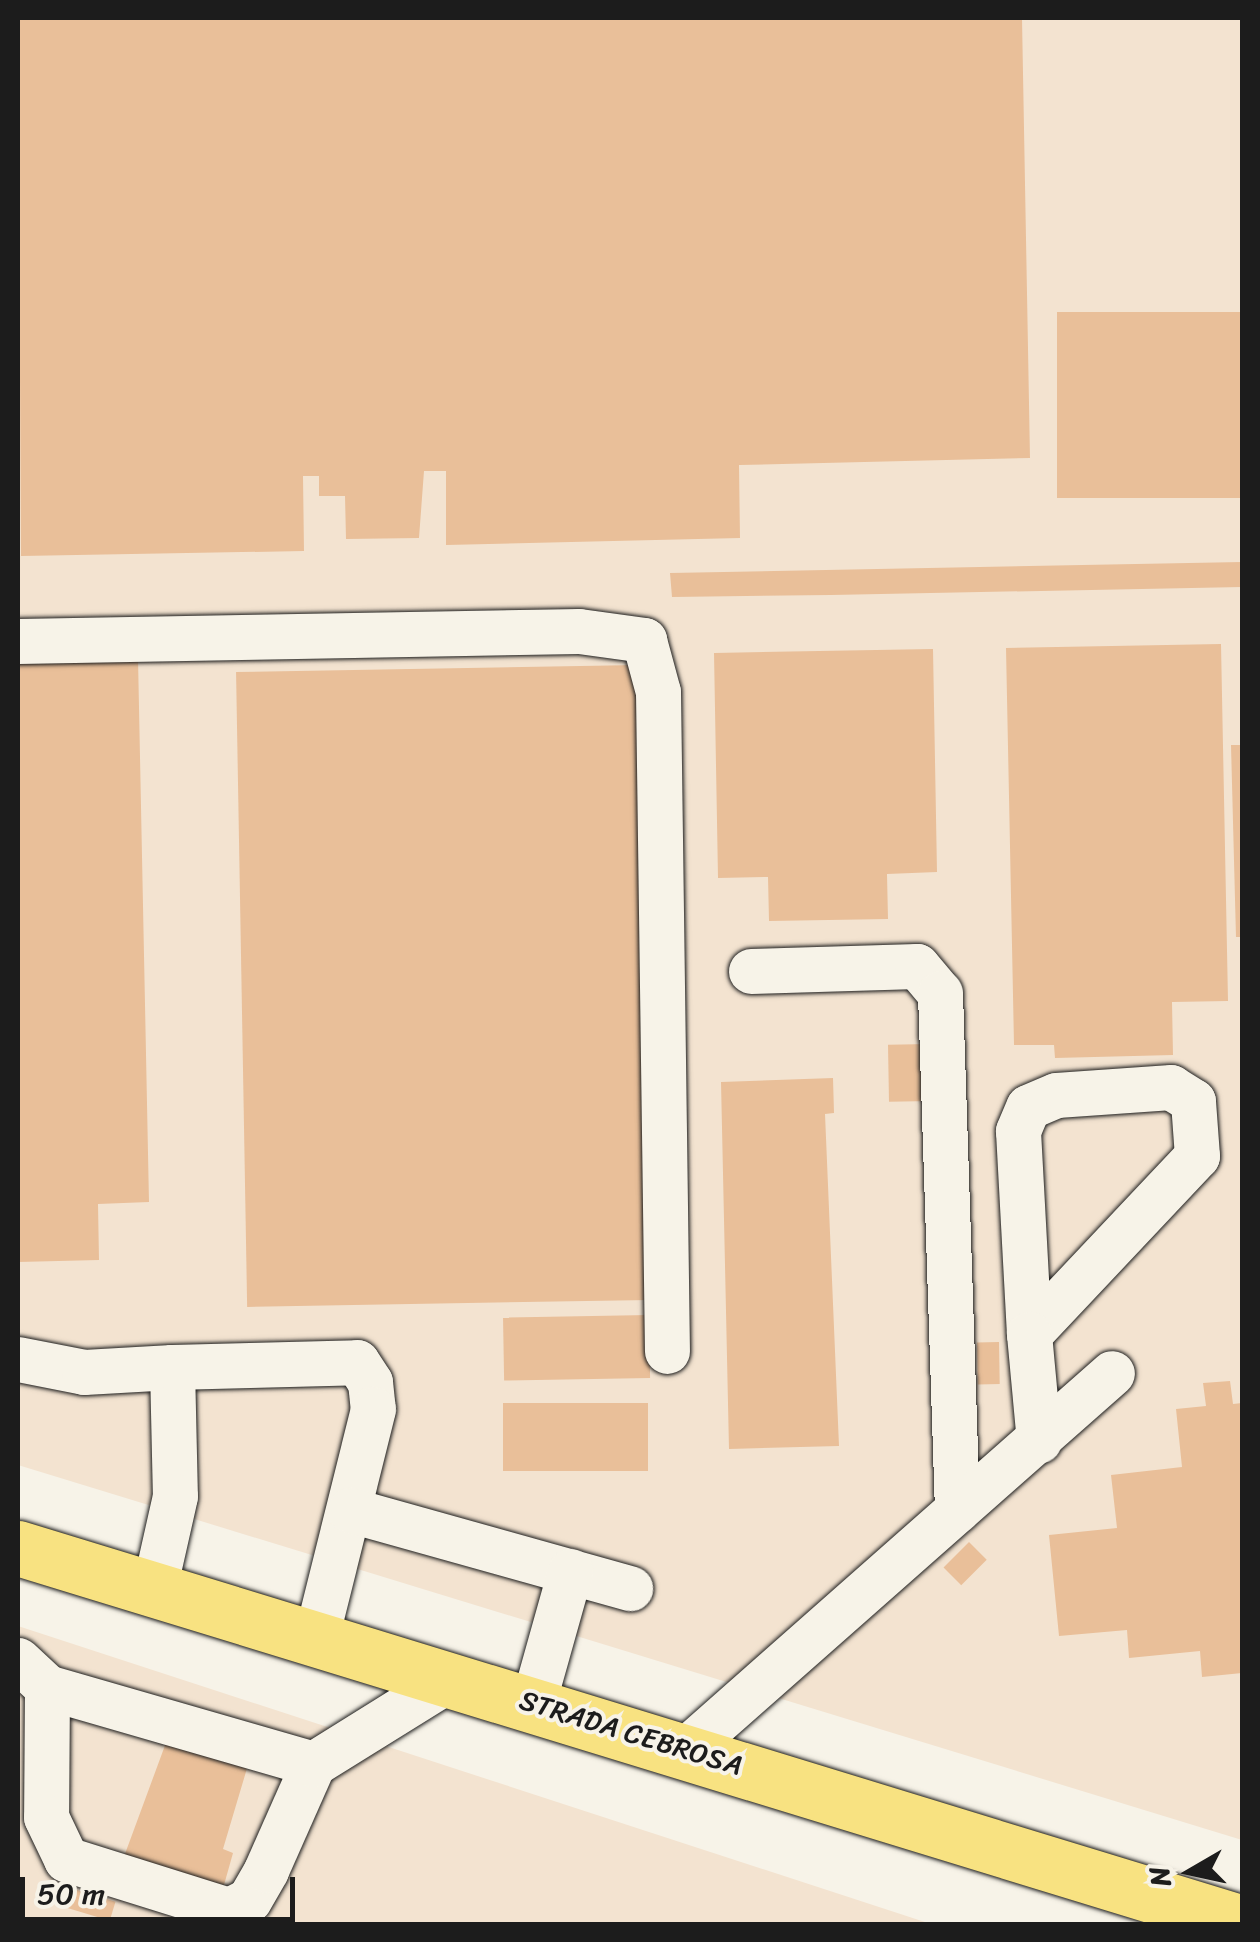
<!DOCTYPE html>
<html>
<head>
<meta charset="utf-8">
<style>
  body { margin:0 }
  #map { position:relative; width:1260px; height:1942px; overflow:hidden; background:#f7f3e8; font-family:Sriracha,sans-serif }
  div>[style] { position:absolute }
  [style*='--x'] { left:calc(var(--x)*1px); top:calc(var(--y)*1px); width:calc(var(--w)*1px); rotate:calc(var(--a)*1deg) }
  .built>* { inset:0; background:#f3e3d0 }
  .building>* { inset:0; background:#e9bf99; transform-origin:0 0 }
  .roads { filter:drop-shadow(0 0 2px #1c1c1c) drop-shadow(0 0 2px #1c1c1c) }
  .minor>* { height:45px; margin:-22.5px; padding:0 22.5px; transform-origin:22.5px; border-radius:22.5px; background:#f7f3e8 }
  .major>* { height:55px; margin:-27.5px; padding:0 27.5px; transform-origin:27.5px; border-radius:27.5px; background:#f8e281 }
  span { translate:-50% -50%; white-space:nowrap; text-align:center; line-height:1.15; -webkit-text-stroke:8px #f7f3e8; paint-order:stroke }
  .street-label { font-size:28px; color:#1c1c1c }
  .frame { position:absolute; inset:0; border:20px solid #1c1c1c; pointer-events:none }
  .north { position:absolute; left:1140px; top:1822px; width:100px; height:100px; -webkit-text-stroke:8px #f7f3e8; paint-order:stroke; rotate:261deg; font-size:28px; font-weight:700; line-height:40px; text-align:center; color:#1c1c1c }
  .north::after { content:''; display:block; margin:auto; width:35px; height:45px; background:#1c1c1c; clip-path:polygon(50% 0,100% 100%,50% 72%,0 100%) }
  .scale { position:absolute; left:20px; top:1877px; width:275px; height:45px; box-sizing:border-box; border:5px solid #1c1c1c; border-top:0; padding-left:12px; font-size:30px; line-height:35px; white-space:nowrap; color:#1c1c1c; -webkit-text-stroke:8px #f7f3e8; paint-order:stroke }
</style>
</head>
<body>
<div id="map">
  <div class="built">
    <div style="clip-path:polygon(18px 18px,1242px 18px,1242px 1840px,18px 1465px)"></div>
    <div style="clip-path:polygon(18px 1626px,931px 1924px,18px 1924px)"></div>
  </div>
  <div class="building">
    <div style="clip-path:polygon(18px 18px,1022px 18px,1030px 458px,739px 465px,740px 538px,446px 545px,446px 471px,424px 471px,419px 538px,346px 539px,345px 496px,319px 496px,319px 476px,303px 476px,304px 551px,21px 556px)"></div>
    <div style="left:1242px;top:312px;width:186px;height:185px;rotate:90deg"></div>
    <div style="clip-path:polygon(1242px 562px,1242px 587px,831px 595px,672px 597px,670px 573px)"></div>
    <div style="clip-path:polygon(1221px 644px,1228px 1001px,1172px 1002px,1173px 1055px,1055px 1058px,1054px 1045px,1014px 1045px,1006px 648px)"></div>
    <div style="clip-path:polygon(933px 649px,937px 872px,887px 874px,888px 919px,769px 921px,768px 877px,718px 878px,714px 653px)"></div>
    <div style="clip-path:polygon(138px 658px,149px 1202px,98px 1204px,99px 1260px,18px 1262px,18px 661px)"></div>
    <div style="left:638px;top:665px;width:635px;height:402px;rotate:89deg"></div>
    <div style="clip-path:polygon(1231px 745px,1242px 745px,1242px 937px,1236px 937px)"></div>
    <div style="left:930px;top:1044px;width:57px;height:42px;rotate:89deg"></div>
    <div style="clip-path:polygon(833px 1078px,834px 1113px,825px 1114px,839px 1446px,729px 1449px,721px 1082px)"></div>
    <div style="left:649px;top:1315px;width:63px;height:146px;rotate:89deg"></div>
    <div style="left:999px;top:1342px;width:42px;height:22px;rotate:89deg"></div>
    <div style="clip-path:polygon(1230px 1381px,1233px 1404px,1242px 1403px,1242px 1673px,1202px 1677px,1200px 1651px,1129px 1658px,1127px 1630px,1059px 1636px,1049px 1535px,1117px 1528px,1111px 1475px,1182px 1467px,1176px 1409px,1206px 1406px,1203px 1383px)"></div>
    <div style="left:648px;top:1403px;width:68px;height:145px;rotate:90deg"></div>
    <div style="left:969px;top:1542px;width:25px;height:36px;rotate:45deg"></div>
    <div style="clip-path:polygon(167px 1740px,248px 1765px,223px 1849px,233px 1853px,224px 1885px,122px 1862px)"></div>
    <div style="left:61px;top:1885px;width:57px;height:20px;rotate:17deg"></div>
  </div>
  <div class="roads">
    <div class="minor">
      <div style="--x:18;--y:641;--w:561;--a:-1.02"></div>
      <div style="--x:579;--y:631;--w:66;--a:7.9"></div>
      <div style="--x:644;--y:640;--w:54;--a:74.9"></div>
      <div style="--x:658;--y:692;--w:659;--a:89.22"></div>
      <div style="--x:751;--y:971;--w:166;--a:-1.7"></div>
      <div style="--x:917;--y:966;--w:35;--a:50"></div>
      <div style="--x:940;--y:993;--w:517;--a:88.12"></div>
      <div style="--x:1029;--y:1334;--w:245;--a:-46.7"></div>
      <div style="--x:1197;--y:1156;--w:55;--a:-94.2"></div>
      <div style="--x:1193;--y:1101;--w:26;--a:-148"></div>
      <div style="--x:1171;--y:1087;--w:115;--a:176"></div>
      <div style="--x:1056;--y:1095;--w:30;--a:157"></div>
      <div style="--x:1028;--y:1107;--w:26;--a:113"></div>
      <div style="--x:1018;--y:1131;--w:203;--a:86.9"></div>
      <div style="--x:1029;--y:1334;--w:107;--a:84.7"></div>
      <div style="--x:18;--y:1359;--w:67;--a:11.1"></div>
      <div style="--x:84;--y:1372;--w:88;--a:-3.3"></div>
      <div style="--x:172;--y:1367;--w:129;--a:88.7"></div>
      <div style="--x:175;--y:1496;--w:95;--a:102.7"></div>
      <div style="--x:172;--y:1367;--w:185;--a:-1.5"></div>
      <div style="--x:357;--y:1362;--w:24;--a:57"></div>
      <div style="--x:370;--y:1382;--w:27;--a:84"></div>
      <div style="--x:373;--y:1409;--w:236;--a:104"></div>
      <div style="--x:350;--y:1510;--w:291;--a:15.6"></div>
      <div style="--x:18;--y:1660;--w:40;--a:43"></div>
      <div style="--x:47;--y:1687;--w:130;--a:90.4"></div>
      <div style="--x:46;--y:1817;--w:47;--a:64.5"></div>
      <div style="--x:66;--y:1859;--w:171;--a:17.4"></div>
      <div style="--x:229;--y:1910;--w:22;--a:-27"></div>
      <div style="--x:249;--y:1900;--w:34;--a:-60"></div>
      <div style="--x:266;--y:1870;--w:116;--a:-66.1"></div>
      <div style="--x:313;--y:1764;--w:163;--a:-31.9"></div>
      <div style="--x:47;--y:1687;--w:277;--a:16.1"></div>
      <div style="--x:533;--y:1703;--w:137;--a:-74.3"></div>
      <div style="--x:686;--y:1749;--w:568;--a:-41.43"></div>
    </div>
    <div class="major">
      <div style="--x:18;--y:1548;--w:1280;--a:17.03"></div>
    </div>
  </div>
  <div class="street-label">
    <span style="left:631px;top:1733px;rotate:17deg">STRADA CEBROSA</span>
  </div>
  <div class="frame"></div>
  <div class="north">N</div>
  <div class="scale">50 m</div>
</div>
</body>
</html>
